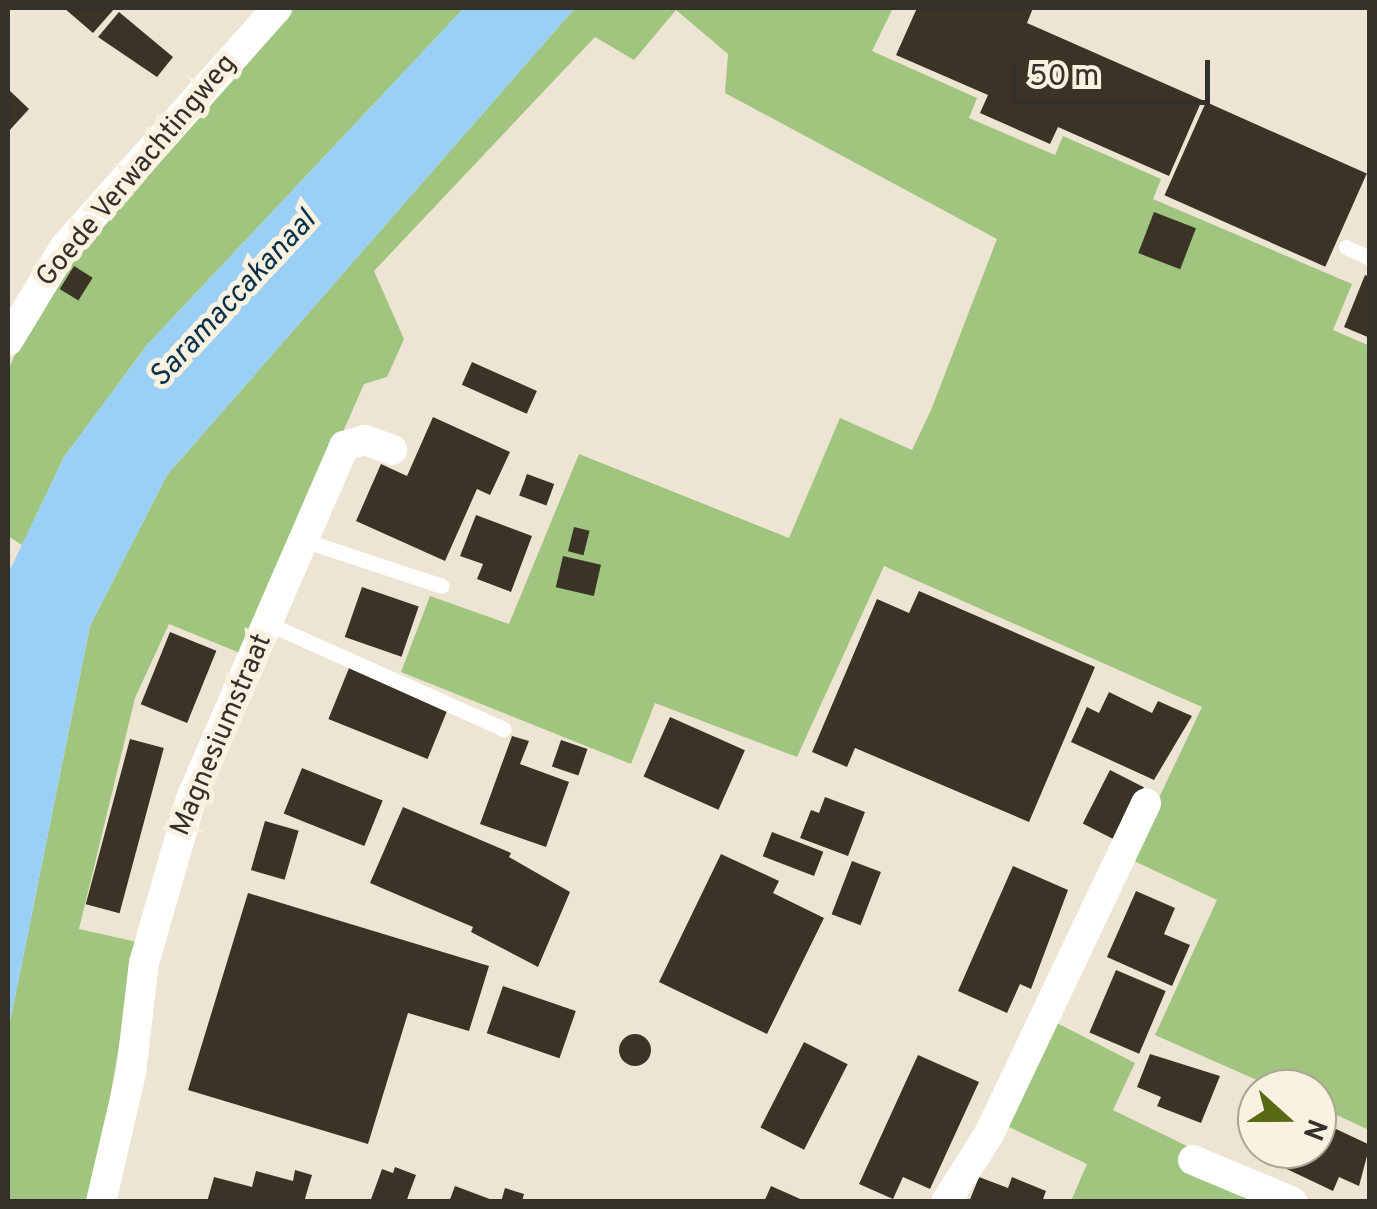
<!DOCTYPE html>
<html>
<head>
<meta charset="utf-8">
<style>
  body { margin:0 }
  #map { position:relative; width:1377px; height:1209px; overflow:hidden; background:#eee4d3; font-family:Overpass,sans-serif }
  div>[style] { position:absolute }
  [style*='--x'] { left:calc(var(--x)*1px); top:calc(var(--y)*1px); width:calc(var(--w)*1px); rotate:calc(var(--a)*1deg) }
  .green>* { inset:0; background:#a0c57e }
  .water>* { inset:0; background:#9bd0f6 }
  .building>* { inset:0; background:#3b3426; transform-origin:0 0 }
  .round { border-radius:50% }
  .service>* { height:15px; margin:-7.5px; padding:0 7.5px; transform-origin:7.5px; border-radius:7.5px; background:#fff }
  .minor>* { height:30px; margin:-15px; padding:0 15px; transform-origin:15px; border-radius:15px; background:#fff }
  span { translate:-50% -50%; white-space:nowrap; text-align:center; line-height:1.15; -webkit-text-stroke:10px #fbf1e0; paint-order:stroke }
  .street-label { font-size:28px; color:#34302a }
  .water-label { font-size:30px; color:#07324b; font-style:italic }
  .frame { position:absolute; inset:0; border:10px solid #34302a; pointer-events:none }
  .north { position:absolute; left:1237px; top:1069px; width:100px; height:100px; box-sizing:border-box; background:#fbf1e0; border:2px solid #aba497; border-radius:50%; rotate:111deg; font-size:28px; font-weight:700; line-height:40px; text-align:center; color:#34302a }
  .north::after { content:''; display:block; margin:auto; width:35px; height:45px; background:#596a15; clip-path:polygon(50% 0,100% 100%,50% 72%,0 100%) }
  .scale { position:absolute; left:1012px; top:60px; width:198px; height:45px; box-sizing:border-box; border:5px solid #34302a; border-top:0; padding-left:12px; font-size:30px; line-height:35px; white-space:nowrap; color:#34302a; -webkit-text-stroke:8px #fbf1e0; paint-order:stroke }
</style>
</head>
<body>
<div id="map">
  <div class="green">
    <div style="clip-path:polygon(291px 8px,464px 8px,147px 345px,64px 457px,22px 545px,8px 536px,8px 371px,27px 325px,56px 283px)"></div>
    <div style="clip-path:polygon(575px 8px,893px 8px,872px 51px,977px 98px,969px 118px,1055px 155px,1063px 136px,1161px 179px,1153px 199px,1352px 284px,1333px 330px,1370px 346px,1369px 1130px,1317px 1106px,1317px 1089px,1277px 1089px,1155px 1035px,1217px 900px,1130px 859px,1202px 707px,884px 566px,797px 757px,655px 703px,631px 764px,401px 672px,430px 596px,509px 624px,579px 454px,789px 538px,840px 418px,912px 450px,931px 410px,997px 239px,725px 93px,728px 54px,676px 10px,634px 60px,595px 37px,374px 271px,404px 339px,387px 377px,364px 384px,245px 655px,169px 624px,135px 698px,79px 929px,137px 942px,92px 1201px,8px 1202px,8px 1032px,90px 626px,167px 475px)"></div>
    <div style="clip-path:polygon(1057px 1023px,1135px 1063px,1113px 1110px,1187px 1146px,1180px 1165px,1267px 1201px,1071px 1201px,1087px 1164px,1007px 1126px)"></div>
  </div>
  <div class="water">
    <div style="clip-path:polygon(464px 8px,575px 8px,167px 475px,90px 626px,8px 1032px,8px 574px,64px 457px,147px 345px)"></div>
  </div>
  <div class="building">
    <div style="clip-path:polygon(64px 8px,115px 8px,93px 33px)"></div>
    <div style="clip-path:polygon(917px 8px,1033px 8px,1027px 23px,1202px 100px,1169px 176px,1058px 127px,1050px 144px,980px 113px,988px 95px,896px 55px)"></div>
    <div style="clip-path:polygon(119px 12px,173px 57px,157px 77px,98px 37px)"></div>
    <div style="clip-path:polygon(8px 89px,29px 109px,8px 132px)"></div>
    <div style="left:1206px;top:102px;width:176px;height:102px;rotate:24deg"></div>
    <div style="left:1154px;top:212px;width:45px;height:44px;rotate:21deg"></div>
    <div style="left:74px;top:266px;width:22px;height:27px;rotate:32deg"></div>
    <div style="clip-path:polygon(1365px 275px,1370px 277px,1370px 338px,1344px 327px)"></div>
    <div style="left:472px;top:362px;width:71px;height:25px;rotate:24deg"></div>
    <div style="clip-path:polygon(433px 417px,510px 452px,490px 495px,477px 489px,445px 561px,356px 521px,381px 464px,407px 476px)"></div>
    <div style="left:527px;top:474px;width:29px;height:23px;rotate:20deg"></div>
    <div style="clip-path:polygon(476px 515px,532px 536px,511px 592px,477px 579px,483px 564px,460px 556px)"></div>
    <div style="left:574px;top:527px;width:16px;height:25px;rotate:14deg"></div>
    <div style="left:563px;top:556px;width:39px;height:32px;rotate:13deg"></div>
    <div style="left:362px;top:587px;width:60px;height:53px;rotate:19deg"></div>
    <div style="clip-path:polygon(919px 591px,1095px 667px,1029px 822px,855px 748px,847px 767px,812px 752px,877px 599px,909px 613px)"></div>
    <div style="left:170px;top:632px;width:50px;height:78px;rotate:22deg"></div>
    <div style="left:349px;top:668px;width:107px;height:55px;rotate:22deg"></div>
    <div style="clip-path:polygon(1109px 692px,1152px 713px,1158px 701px,1192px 716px,1154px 780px,1071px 742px,1087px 707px,1099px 713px)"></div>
    <div style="left:670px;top:717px;width:82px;height:65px;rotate:24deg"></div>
    <div style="clip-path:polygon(512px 736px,529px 741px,520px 764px,569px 782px,546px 847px,480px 824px)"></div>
    <div style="left:130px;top:739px;width:35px;height:171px;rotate:15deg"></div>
    <div style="left:561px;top:740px;width:28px;height:28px;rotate:19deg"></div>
    <div style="left:302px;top:768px;width:87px;height:49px;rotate:22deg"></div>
    <div style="left:1110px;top:770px;width:38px;height:60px;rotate:27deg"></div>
    <div style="clip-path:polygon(825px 797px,865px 812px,848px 856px,800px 838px,811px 810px,819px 813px)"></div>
    <div style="clip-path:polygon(403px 807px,511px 853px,509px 857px,570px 892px,538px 967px,471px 932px,473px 927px,370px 883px)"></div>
    <div style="left:265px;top:821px;width:35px;height:51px;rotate:16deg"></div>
    <div style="left:772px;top:832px;width:55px;height:26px;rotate:21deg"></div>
    <div style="clip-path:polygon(721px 854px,779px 881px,773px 893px,824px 918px,767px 1034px,659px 982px)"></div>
    <div style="left:852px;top:861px;width:31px;height:57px;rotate:21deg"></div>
    <div style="clip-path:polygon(1013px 866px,1068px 890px,1031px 989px,1020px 984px,1007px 1013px,958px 991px)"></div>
    <div style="clip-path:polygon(1136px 891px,1175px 908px,1164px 934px,1190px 945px,1172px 986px,1107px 957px)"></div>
    <div style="clip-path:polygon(248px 893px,489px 966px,469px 1031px,408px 1013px,368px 1144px,188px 1090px)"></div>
    <div style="left:1116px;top:970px;width:54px;height:68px;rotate:23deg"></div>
    <div style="left:503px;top:986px;width:77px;height:50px;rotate:19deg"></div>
    <div class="round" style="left:619px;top:1034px;width:32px;height:32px"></div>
    <div style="left:804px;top:1042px;width:49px;height:96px;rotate:27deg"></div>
    <div style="clip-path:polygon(1150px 1054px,1220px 1076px,1201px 1123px,1157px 1106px,1161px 1097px,1137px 1087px)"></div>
    <div style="clip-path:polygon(918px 1055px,979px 1082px,930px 1189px,903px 1177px,893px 1199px,859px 1184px)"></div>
    <div style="clip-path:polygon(1317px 1120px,1370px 1145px,1359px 1186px,1339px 1177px,1333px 1191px,1272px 1162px,1278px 1149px,1317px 1149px)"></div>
    <div style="clip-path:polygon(395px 1167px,416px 1175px,406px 1202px,370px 1202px,382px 1169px,393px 1173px)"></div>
    <div style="clip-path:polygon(295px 1170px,312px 1175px,304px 1202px,207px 1202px,214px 1177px,252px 1187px,256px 1171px,293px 1181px)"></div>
    <div style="clip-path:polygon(979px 1177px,1008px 1188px,1012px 1177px,1046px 1191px,1042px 1202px,969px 1202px)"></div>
    <div style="clip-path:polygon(455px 1186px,495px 1201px,495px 1202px,449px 1202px)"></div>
    <div style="clip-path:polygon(771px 1186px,807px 1202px,764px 1202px)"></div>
    <div style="clip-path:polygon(505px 1188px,524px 1194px,522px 1202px,501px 1202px)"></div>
  </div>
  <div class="service">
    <div style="--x:1346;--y:247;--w:26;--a:25"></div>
    <div style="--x:303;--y:540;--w:146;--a:18.3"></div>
    <div style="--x:269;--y:624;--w:257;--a:24.1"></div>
  </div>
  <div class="minor">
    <div style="--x:8;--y:341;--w:109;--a:-58.9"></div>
    <div style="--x:64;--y:248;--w:321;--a:-48.4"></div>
    <div style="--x:1193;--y:1160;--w:108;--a:22.8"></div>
    <div style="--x:101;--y:1202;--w:132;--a:-76.9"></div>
    <div style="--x:131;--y:1073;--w:111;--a:-83.3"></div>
    <div style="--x:144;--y:963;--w:174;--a:-74"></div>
    <div style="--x:192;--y:796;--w:382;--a:-66.5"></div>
    <div style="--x:344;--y:446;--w:22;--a:-16"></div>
    <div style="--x:365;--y:440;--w:29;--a:20"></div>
    <div style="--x:946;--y:1202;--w:80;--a:-57.7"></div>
    <div style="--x:989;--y:1134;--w:366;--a:-64.6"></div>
  </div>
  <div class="street-label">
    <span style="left:137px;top:171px;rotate:-50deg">Goede Verwachtingweg</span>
    <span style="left:222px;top:735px;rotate:-67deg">Magnesiumstraat</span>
  </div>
  <div class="water-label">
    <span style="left:234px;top:300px;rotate:-47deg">Saramaccakanaal</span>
  </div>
  <div class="frame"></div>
  <div class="north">N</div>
  <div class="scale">50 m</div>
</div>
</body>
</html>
